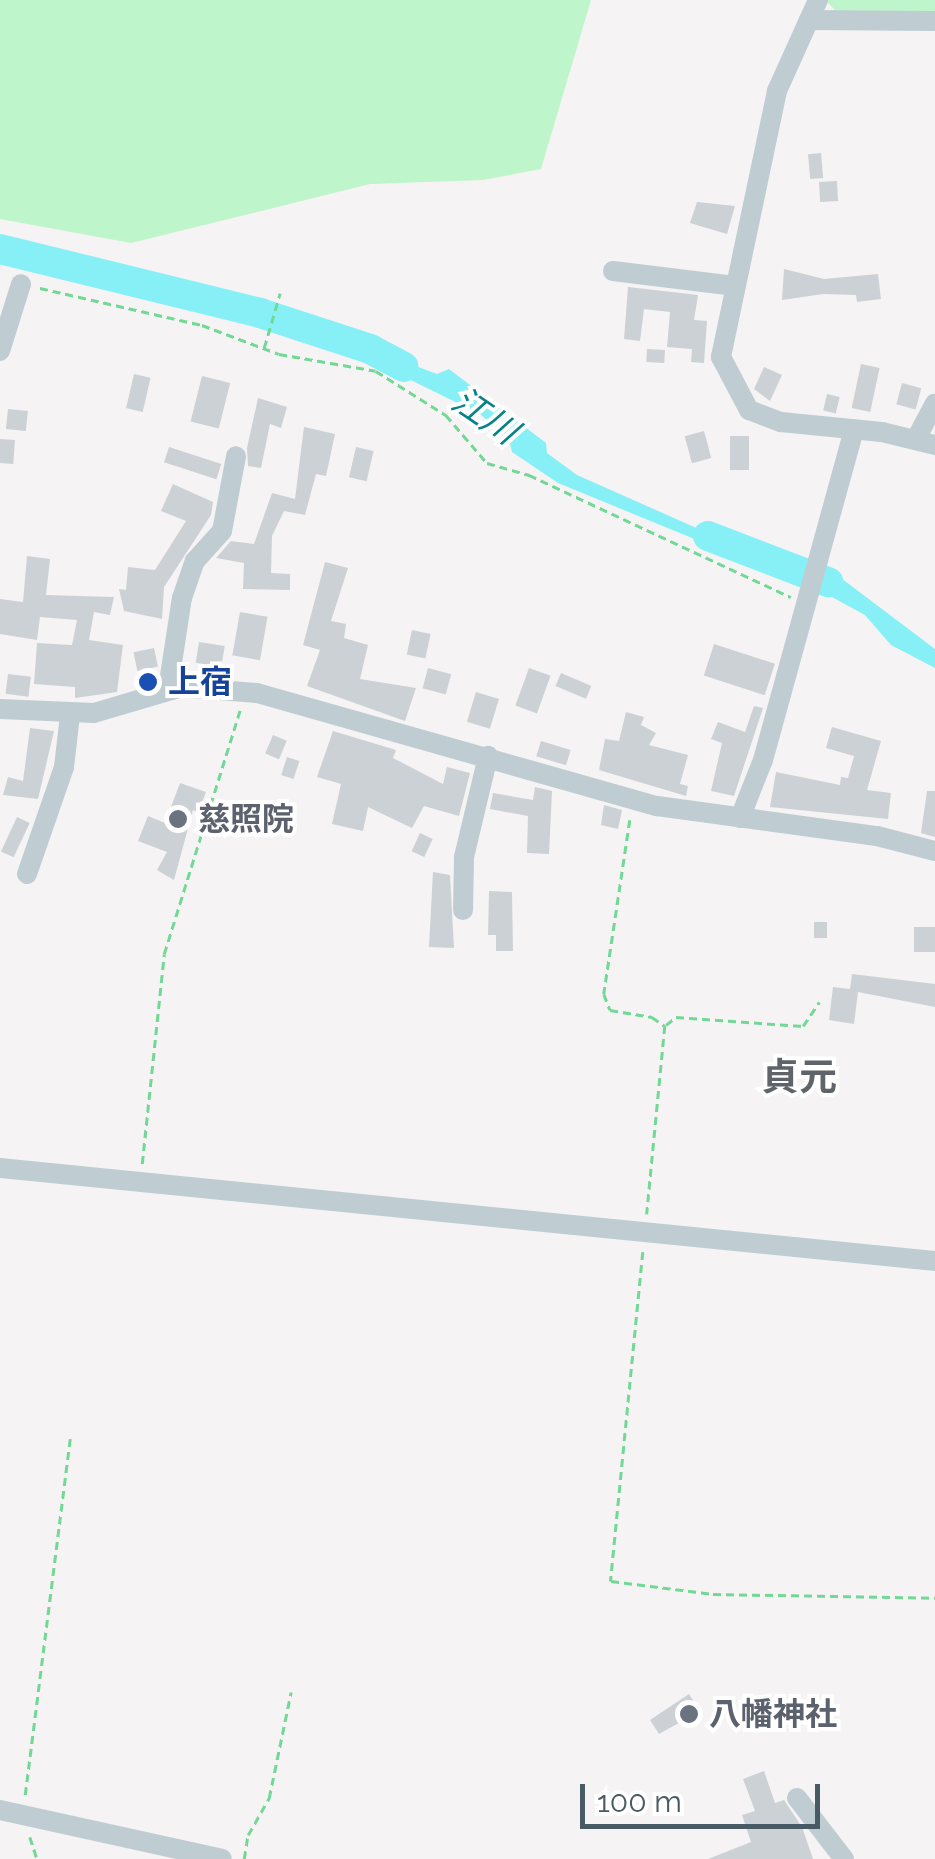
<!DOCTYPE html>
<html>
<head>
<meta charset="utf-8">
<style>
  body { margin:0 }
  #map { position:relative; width:935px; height:1859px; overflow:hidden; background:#f5f3f3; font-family:Raleway,"Noto Sans JP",sans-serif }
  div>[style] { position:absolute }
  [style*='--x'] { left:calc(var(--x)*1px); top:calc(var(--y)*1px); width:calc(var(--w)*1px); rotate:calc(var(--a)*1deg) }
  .green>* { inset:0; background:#bff5cb }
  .water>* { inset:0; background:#87f0f7 }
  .river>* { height:30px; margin:-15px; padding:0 15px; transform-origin:15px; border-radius:15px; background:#87f0f7 }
  .building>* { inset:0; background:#ccd1d5; transform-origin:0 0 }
  .path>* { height:2.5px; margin-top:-1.25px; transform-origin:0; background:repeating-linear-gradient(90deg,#72d896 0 8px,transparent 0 13px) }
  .minor>* { height:20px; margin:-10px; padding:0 10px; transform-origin:10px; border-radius:10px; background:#bfcdd3 }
  .dots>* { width:28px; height:28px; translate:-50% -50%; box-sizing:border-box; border:5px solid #fff; border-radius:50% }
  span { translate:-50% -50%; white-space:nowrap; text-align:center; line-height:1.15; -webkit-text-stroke:8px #fff; paint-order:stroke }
  .transit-label { font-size:32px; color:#164399; font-weight:700 }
  .left { translate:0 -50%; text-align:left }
  .worship-label { font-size:32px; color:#5b616d; font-weight:700 }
  .water-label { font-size:35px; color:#05828a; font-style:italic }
  .quarter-label { font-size:38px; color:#5e6469; font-weight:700 }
  .scale { position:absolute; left:580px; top:1784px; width:240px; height:45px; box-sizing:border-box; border:5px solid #485a63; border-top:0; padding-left:12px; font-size:30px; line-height:35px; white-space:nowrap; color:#485a63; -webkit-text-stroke:8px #fff; paint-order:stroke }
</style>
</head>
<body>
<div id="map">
  <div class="green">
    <div style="clip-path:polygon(0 0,591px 0,541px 169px,483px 180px,370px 184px,131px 243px,0 219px)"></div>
    <div style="clip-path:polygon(825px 0,935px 0,935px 16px,837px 12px)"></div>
  </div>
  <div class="water">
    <div style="clip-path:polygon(370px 349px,437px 374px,449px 369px,546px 443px,547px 453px,577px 475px,746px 550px,739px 556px,726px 552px,558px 483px,512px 452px,509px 439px,480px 414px,376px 363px)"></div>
    <div style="clip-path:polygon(825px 566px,935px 649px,935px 668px,891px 645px,865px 615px,819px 590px)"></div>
  </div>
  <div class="river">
    <div style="--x:0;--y:249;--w:268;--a:13.8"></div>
    <div style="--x:260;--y:313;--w:116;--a:18.1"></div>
    <div style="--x:370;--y:349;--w:38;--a:28"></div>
    <div style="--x:708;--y:536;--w:129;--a:21"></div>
  </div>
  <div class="building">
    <div style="left:821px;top:153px;width:25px;height:13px;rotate:85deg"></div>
    <div style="left:837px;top:181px;width:20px;height:18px;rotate:87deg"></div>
    <div style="clip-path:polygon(697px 202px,735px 206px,727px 234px,690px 223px)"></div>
    <div style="clip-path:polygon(784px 269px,824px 279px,878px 274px,881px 299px,857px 302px,856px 295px,823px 294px,782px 300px)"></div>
    <div style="clip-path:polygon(628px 287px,698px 295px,694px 320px,707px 321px,704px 363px,691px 362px,692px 349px,667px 347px,670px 312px,644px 309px,640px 341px,624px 339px)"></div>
    <div style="left:647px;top:349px;width:18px;height:13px;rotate:3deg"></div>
    <div style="left:861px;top:364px;width:19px;height:45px;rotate:12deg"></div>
    <div style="clip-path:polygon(764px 367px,782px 375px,770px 401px,754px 389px)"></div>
    <div style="left:134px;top:374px;width:17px;height:35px;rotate:13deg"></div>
    <div style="left:202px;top:376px;width:29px;height:47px;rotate:14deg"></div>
    <div style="left:902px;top:383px;width:20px;height:22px;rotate:15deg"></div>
    <div style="left:827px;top:394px;width:13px;height:17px;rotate:13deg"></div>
    <div style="clip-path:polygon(258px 398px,287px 407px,281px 428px,270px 424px,261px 468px,248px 466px,247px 448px)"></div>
    <div style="left:8px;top:409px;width:20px;height:20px;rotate:6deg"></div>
    <div style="clip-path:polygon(304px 427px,335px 434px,326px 476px,316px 474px,305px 515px,284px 511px,272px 536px,271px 573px,290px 574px,290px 590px,243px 589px,244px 563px,216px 558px,231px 541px,254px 544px,272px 493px,295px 499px)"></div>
    <div style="left:704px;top:431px;width:28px;height:20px;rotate:75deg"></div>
    <div style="left:730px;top:436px;width:19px;height:34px"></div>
    <div style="left:0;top:439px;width:15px;height:24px;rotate:4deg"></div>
    <div style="left:169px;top:447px;width:55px;height:16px;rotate:18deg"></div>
    <div style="left:356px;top:447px;width:18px;height:31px;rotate:13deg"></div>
    <div style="clip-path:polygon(173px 484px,213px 502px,211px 515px,164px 587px,162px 619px,124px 611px,119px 589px,126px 590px,128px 567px,155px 570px,186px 521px,161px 511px)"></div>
    <div style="clip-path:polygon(27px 556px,50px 559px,46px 595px,114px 597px,110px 615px,94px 612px,89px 640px,123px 645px,117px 692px,75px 698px,75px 687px,34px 684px,37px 643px,72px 645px,77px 620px,40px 617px,37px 640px,0 634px,0 599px,23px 602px)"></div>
    <div style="clip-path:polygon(325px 562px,348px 568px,331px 621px,346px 624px,344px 638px,368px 645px,360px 679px,416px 688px,405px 721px,307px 686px,320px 650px,303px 645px)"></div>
    <div style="left:240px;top:612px;width:28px;height:44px;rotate:10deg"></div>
    <div style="left:412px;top:630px;width:19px;height:25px;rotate:12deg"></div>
    <div style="left:199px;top:642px;width:26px;height:21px;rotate:9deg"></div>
    <div style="left:714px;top:644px;width:64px;height:33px;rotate:18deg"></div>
    <div style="left:154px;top:648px;width:19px;height:21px;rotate:78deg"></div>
    <div style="left:428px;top:668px;width:24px;height:21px;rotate:15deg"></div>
    <div style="left:529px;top:668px;width:23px;height:40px;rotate:20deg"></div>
    <div style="left:561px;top:673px;width:33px;height:14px;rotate:23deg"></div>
    <div style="left:8px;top:674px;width:23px;height:20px;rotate:7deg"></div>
    <div style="left:476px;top:692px;width:24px;height:31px;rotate:17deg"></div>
    <div style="clip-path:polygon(754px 706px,763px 708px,734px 796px,711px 791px,722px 743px,711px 739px,718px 722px,745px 732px)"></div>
    <div style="clip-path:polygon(626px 712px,644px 717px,641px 725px,656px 733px,649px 745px,688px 755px,680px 784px,688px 786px,686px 796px,599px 770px,605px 739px,619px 741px)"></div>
    <div style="clip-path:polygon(832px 727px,881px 741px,867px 790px,891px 793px,888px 819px,770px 807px,776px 772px,840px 785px,841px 777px,848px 778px,854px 756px,826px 748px)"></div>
    <div style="clip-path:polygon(30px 728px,54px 731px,38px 799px,3px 795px,8px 777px,23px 781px)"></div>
    <div style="clip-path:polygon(333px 731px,396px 750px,393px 758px,443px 784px,447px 767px,470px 773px,459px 816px,424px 806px,412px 828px,368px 807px,363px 831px,332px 824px,341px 784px,317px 777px)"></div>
    <div style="left:273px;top:735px;width:15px;height:20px;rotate:23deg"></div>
    <div style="left:541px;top:741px;width:31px;height:16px;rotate:17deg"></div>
    <div style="left:287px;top:757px;width:13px;height:19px;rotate:18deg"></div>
    <div style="clip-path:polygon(180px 783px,206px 792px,198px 812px,193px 810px,174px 880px,157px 870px,167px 852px,138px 841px,148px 816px,165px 823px)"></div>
    <div style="clip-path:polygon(535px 787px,552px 791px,549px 854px,527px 853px,528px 816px,490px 809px,493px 793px,533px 800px)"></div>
    <div style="clip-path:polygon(927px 791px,935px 791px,935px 837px,921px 833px)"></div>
    <div style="clip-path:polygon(604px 805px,622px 810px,618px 829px,601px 825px)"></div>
    <div style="left:17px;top:817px;width:14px;height:38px;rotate:25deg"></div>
    <div style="left:420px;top:833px;width:14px;height:20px;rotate:25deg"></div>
    <div style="clip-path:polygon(433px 872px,450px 875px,454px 948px,429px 947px)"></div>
    <div style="clip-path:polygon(489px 891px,512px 892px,513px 951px,496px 951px,496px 935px,488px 935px)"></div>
    <div style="left:814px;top:922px;width:13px;height:16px"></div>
    <div style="left:935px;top:927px;width:25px;height:21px;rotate:90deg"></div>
    <div style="clip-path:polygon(852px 974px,935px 984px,935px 1007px,858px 992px,854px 1024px,829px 1020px,833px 987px,850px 989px)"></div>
    <div style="clip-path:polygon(689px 1694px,700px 1711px,659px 1734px,650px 1720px)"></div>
    <div style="clip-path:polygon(764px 1771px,775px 1803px,784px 1800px,802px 1827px,813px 1859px,708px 1859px,751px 1842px,742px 1815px,755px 1811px,743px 1779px)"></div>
  </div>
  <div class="path">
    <div style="--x:40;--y:288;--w:166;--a:12.9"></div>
    <div style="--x:202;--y:325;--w:82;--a:20.6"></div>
    <div style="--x:279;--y:354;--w:98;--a:9.9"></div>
    <div style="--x:376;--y:371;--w:83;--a:32.2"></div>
    <div style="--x:446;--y:415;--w:63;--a:49.5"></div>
    <div style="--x:487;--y:463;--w:44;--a:15.9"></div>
    <div style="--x:529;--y:475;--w:289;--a:25"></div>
    <div style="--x:264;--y:348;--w:57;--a:-73.8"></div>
    <div style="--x:630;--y:820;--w:176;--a:98.5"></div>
    <div style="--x:604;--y:994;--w:17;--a:69"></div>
    <div style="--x:610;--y:1010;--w:43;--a:9.5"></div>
    <div style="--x:652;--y:1017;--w:16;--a:35"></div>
    <div style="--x:665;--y:1026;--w:189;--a:95.5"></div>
    <div style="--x:666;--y:1025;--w:13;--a:-39"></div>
    <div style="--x:676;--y:1017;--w:127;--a:4.1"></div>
    <div style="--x:803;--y:1026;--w:29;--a:-56"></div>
    <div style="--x:142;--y:1164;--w:211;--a:-84"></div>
    <div style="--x:164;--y:954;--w:256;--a:-72.7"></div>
    <div style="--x:643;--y:1252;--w:331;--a:95.6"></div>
    <div style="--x:611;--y:1581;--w:103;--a:7.3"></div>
    <div style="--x:713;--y:1594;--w:222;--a:1"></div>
    <div style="--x:25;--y:1795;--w:359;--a:-82.8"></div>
    <div style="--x:30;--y:1837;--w:23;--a:72"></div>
    <div style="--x:244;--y:1859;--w:24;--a:-81"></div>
    <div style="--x:248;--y:1835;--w:43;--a:-60.4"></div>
    <div style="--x:269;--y:1798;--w:108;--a:-78.3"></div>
  </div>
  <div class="minor">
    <div style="--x:818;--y:0;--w:100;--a:114.3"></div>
    <div style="--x:777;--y:91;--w:272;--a:101.9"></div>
    <div style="--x:721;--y:357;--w:60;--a:62.2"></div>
    <div style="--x:749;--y:410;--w:34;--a:21"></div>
    <div style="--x:781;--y:422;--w:101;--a:5.7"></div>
    <div style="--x:882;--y:432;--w:55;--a:13.8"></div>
    <div style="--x:809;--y:20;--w:126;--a:0.5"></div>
    <div style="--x:613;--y:271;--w:123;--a:7"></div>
    <div style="--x:0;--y:351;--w:70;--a:-72.6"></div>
    <div style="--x:916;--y:439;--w:40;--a:-62"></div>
    <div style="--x:168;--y:689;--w:92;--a:-81.3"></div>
    <div style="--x:182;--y:598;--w:39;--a:-71"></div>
    <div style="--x:195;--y:561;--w:40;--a:-48"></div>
    <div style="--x:222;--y:531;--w:76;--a:-79.4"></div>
    <div style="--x:0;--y:709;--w:94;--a:2.4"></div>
    <div style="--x:94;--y:713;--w:92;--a:-16.5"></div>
    <div style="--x:182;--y:687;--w:75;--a:4.6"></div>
    <div style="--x:257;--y:693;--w:416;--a:15.8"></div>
    <div style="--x:657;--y:806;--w:222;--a:7.8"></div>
    <div style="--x:877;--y:836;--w:60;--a:14.5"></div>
    <div style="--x:740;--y:818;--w:62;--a:-68.4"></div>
    <div style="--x:763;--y:760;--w:343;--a:-74.6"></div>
    <div style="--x:27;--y:874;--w:113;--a:-70.9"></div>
    <div style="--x:64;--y:767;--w:52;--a:-83.4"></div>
    <div style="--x:463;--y:910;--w:53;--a:-88.9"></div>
    <div style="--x:464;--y:857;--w:104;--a:-76.6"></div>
    <div style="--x:0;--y:1168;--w:940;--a:5.68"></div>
    <div style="--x:797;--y:1798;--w:77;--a:52.4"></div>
    <div style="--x:0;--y:1810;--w:227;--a:12.4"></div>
  </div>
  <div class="dots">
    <div style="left:148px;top:682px;background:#1a4fb4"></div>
    <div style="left:178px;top:819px;background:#6b7280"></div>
    <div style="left:689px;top:1714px;background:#6b7280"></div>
  </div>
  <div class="transit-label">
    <span class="left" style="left:168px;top:682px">上宿</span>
  </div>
  <div class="worship-label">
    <span class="left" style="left:198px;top:819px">慈照院</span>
    <span class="left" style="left:709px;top:1714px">八幡神社</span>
  </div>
  <div class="water-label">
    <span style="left:485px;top:416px;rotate:34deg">江川</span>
  </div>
  <div class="quarter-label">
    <span style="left:799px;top:1077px">貞元</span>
  </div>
  <div class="scale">100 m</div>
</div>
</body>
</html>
